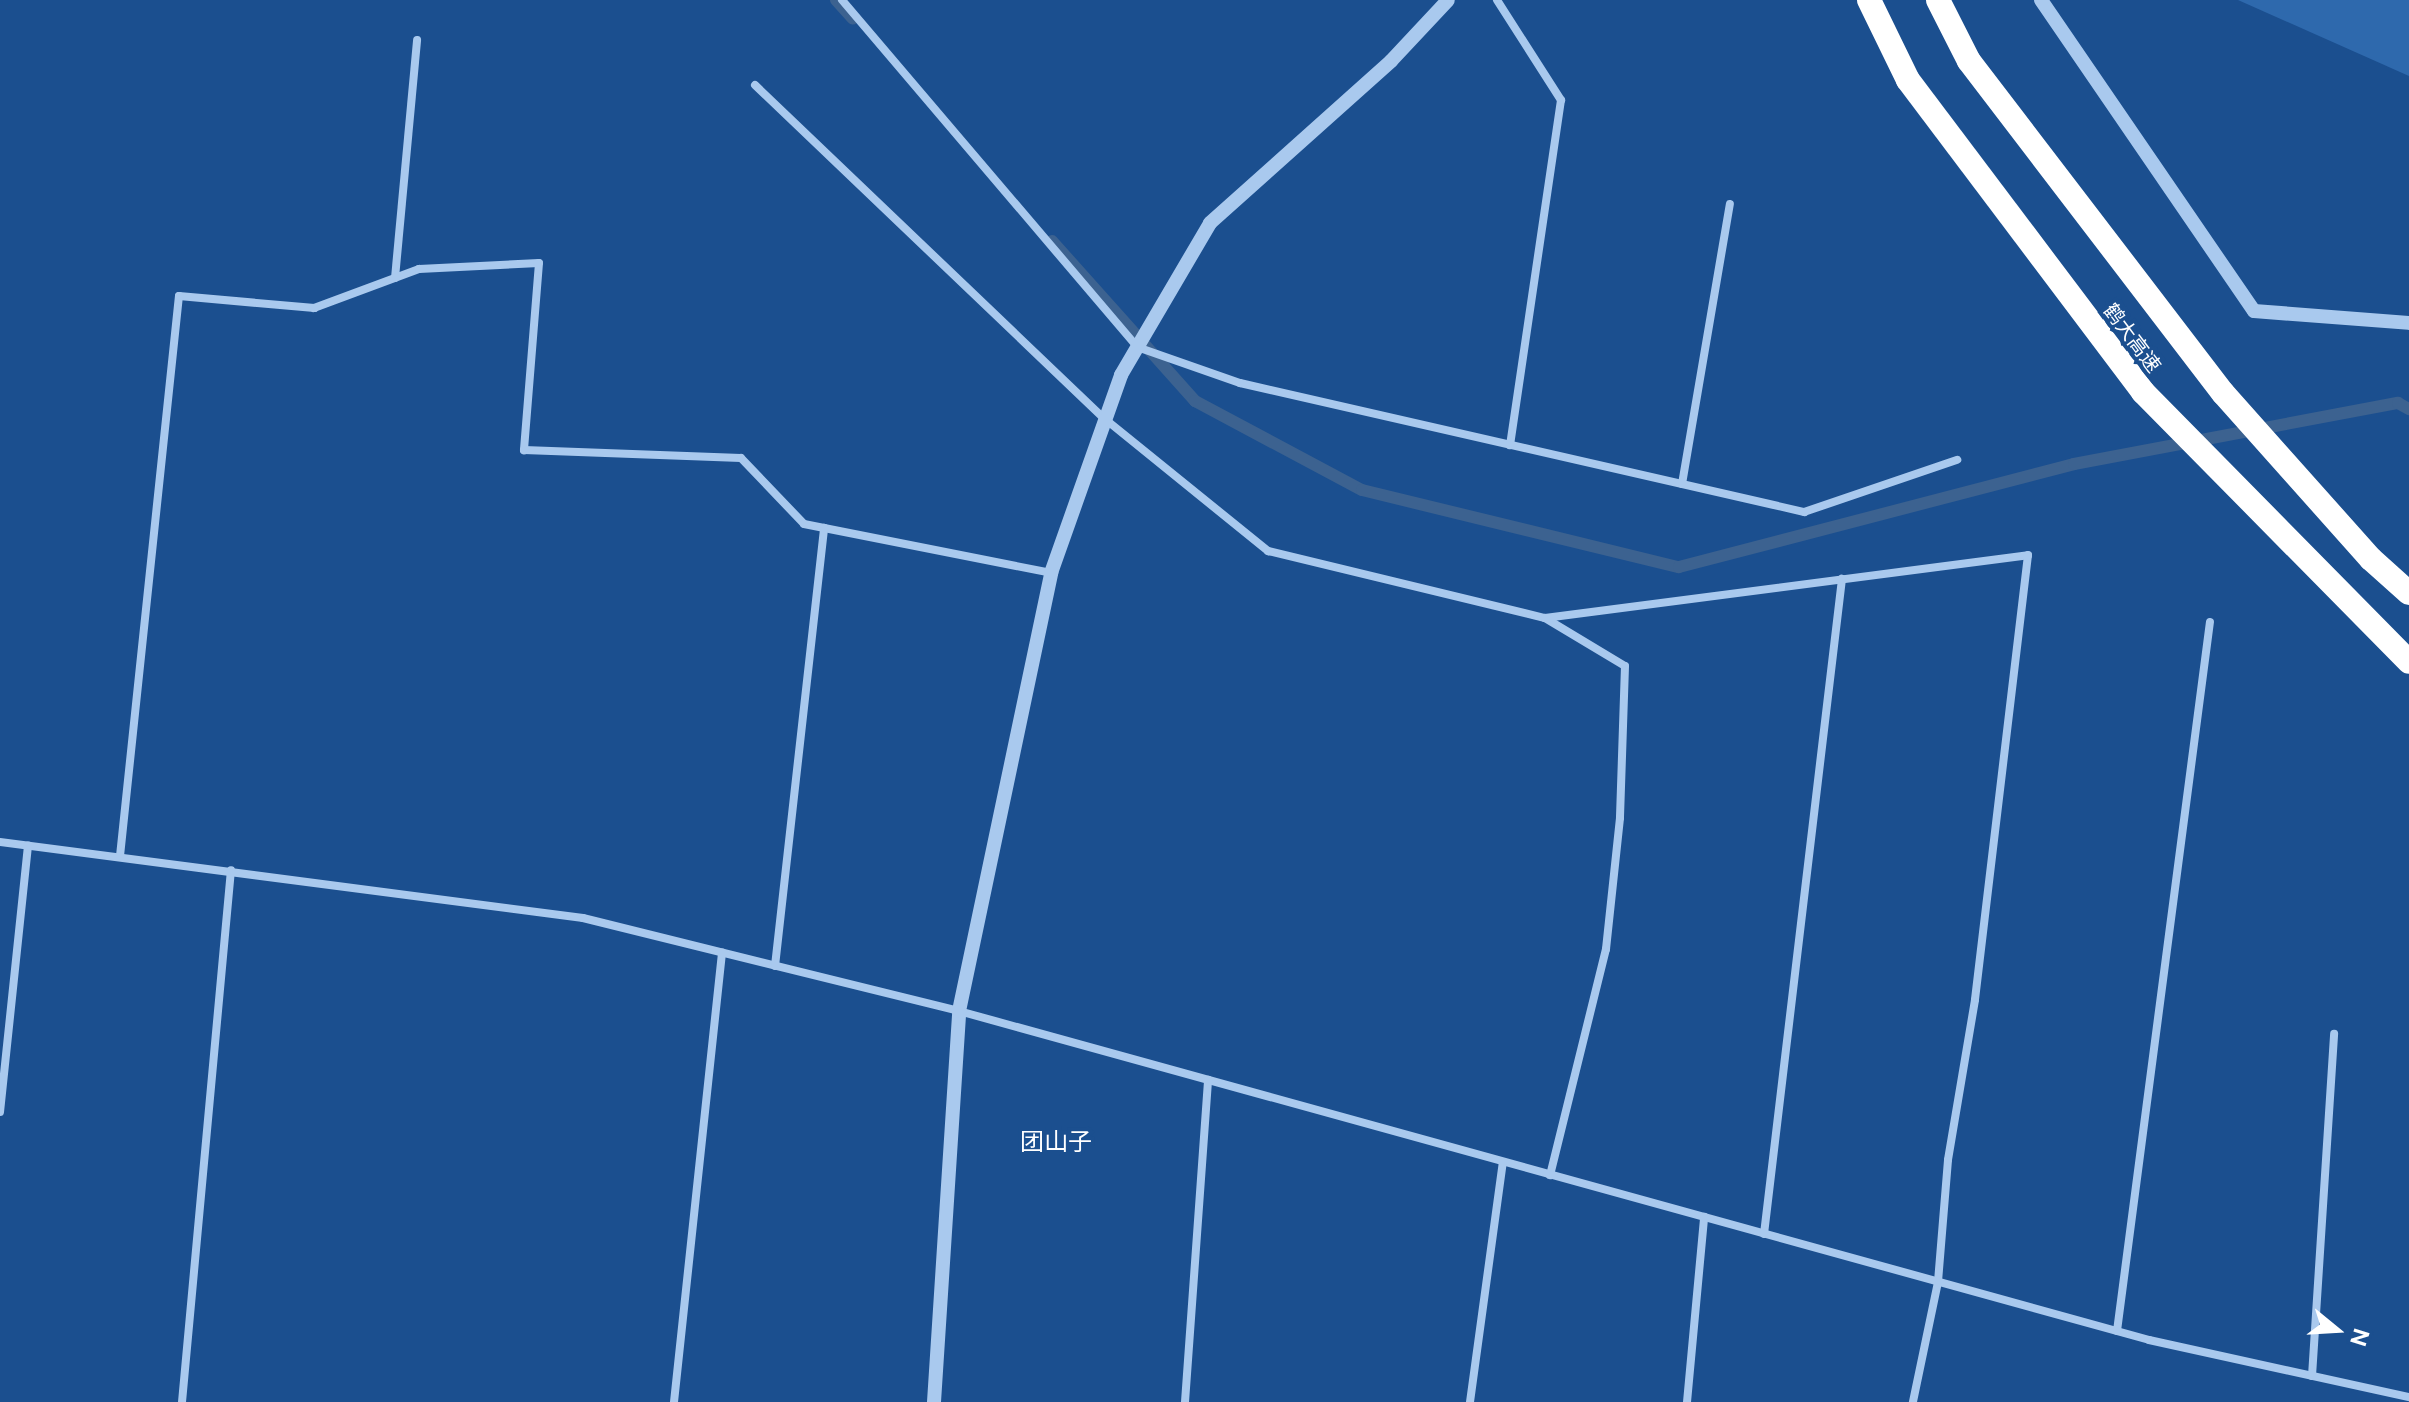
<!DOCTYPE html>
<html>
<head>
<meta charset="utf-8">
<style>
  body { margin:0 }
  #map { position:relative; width:2409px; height:1402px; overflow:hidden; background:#1b4f8f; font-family:"Public Sans","Noto Sans SC",sans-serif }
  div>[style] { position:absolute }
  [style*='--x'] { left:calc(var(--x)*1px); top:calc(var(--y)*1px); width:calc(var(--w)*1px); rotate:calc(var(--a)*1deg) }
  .green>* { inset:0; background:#2e69ad }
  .stream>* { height:12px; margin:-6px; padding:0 6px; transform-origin:6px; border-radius:6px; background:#3c6290 }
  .minor>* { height:8px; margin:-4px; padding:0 4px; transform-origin:4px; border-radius:4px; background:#a9c9ee }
  .tertiary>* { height:14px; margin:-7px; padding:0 7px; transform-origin:7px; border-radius:7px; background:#a9c9ee }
  .motorway>* { height:24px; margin:-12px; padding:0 12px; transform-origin:12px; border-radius:12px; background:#fff }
  span { translate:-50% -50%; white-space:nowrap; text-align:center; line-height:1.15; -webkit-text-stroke:8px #1b4f8f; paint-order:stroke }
  .street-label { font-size:20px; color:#fff }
  .quarter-label { font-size:24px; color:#fff }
  .north { position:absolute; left:2297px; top:1290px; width:80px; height:80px; -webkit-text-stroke:6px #1b4f8f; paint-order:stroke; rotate:108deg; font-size:22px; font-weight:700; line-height:32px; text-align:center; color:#fff }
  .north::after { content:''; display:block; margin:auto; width:28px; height:36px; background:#fff; clip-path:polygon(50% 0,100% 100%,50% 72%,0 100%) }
</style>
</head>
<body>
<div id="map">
  <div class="green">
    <div style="clip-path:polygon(2238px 0,2409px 0,2409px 76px)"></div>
  </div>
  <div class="stream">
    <div style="--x:836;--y:0;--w:25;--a:48"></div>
    <div style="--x:1052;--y:241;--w:215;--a:48.2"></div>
    <div style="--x:1195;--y:401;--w:189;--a:28.1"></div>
    <div style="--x:1362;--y:490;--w:326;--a:13.7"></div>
    <div style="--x:1679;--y:567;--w:408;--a:-14.6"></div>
    <div style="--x:2074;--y:464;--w:330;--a:-10.7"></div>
    <div style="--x:2398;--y:403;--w:13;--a:29"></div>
  </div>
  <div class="minor">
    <div style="--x:842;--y:0;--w:455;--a:49.6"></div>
    <div style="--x:1137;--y:347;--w:109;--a:19.3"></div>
    <div style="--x:1240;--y:383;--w:579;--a:12.88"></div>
    <div style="--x:1804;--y:512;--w:162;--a:-18.8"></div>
    <div style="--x:1497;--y:0;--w:119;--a:57.4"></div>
    <div style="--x:1561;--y:100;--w:349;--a:98.4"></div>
    <div style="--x:755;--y:85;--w:484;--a:43.7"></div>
    <div style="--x:1105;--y:419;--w:210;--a:39"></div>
    <div style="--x:1268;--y:551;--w:285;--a:13.6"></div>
    <div style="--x:1545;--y:618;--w:93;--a:31"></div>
    <div style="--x:1625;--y:666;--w:152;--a:91.9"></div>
    <div style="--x:1620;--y:818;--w:132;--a:96.1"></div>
    <div style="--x:1606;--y:949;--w:233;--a:103.9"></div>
    <div style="--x:395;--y:278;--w:239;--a:-84.7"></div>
    <div style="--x:1682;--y:484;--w:284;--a:-80.3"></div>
    <div style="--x:1545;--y:618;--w:487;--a:-7.4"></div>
    <div style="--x:2028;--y:555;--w:448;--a:96.8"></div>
    <div style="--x:1975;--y:1000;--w:162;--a:99.6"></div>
    <div style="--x:1948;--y:1160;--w:122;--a:94.7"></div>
    <div style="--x:1938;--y:1282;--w:123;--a:101.8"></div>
    <div style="--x:0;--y:842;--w:588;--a:7.43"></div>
    <div style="--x:583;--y:918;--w:387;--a:13.9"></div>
    <div style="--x:959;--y:1011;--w:1235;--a:15.45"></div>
    <div style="--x:2149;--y:1340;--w:266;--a:12.4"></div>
    <div style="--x:120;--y:856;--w:563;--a:-83.99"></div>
    <div style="--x:179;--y:296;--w:136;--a:5.1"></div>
    <div style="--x:314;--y:308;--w:112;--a:-20.4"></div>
    <div style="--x:419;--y:269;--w:120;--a:-2.9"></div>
    <div style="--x:539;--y:263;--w:188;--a:94.6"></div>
    <div style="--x:524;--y:450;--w:217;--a:2.1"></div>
    <div style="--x:741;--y:458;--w:91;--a:46.3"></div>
    <div style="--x:804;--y:524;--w:252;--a:11.2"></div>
    <div style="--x:775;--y:966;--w:441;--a:-83.6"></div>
    <div style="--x:0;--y:1112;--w:268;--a:-84"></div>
    <div style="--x:1764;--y:1234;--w:660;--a:-83.21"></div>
    <div style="--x:2117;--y:1331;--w:715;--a:-82.53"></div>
    <div style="--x:2312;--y:1376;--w:343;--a:-86.3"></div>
    <div style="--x:182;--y:1402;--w:534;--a:-84.74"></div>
    <div style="--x:674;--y:1402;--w:452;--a:-83.9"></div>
    <div style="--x:1185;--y:1402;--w:323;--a:-85.9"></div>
    <div style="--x:1470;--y:1402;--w:242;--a:-82.2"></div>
    <div style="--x:1687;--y:1402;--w:186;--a:-84.7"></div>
  </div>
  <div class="tertiary">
    <div style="--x:2041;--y:0;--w:377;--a:55.6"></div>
    <div style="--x:2254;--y:311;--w:155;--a:4.4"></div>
    <div style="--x:934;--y:1402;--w:392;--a:-86.3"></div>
    <div style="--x:959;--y:1011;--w:448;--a:-78.1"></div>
    <div style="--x:1051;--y:573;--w:210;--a:-70.5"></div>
    <div style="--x:1121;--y:375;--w:176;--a:-59.6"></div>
    <div style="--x:1210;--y:223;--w:243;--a:-41.8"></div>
    <div style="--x:1391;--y:61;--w:83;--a:-46.9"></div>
  </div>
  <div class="motorway">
    <div style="--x:1869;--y:0;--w:89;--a:64"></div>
    <div style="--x:1908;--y:80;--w:391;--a:53"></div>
    <div style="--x:2143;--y:392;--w:379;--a:45.4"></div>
    <div style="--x:1938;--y:0;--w:68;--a:63.1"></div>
    <div style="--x:1969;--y:61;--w:418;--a:52.6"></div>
    <div style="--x:2223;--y:393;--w:222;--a:48.3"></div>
    <div style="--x:2371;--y:559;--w:51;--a:41.8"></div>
  </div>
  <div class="street-label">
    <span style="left:2132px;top:338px;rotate:53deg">鹤大高速</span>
  </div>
  <div class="quarter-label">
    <span style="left:1056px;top:1142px">团山子</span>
  </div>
  <div class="north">N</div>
</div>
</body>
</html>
